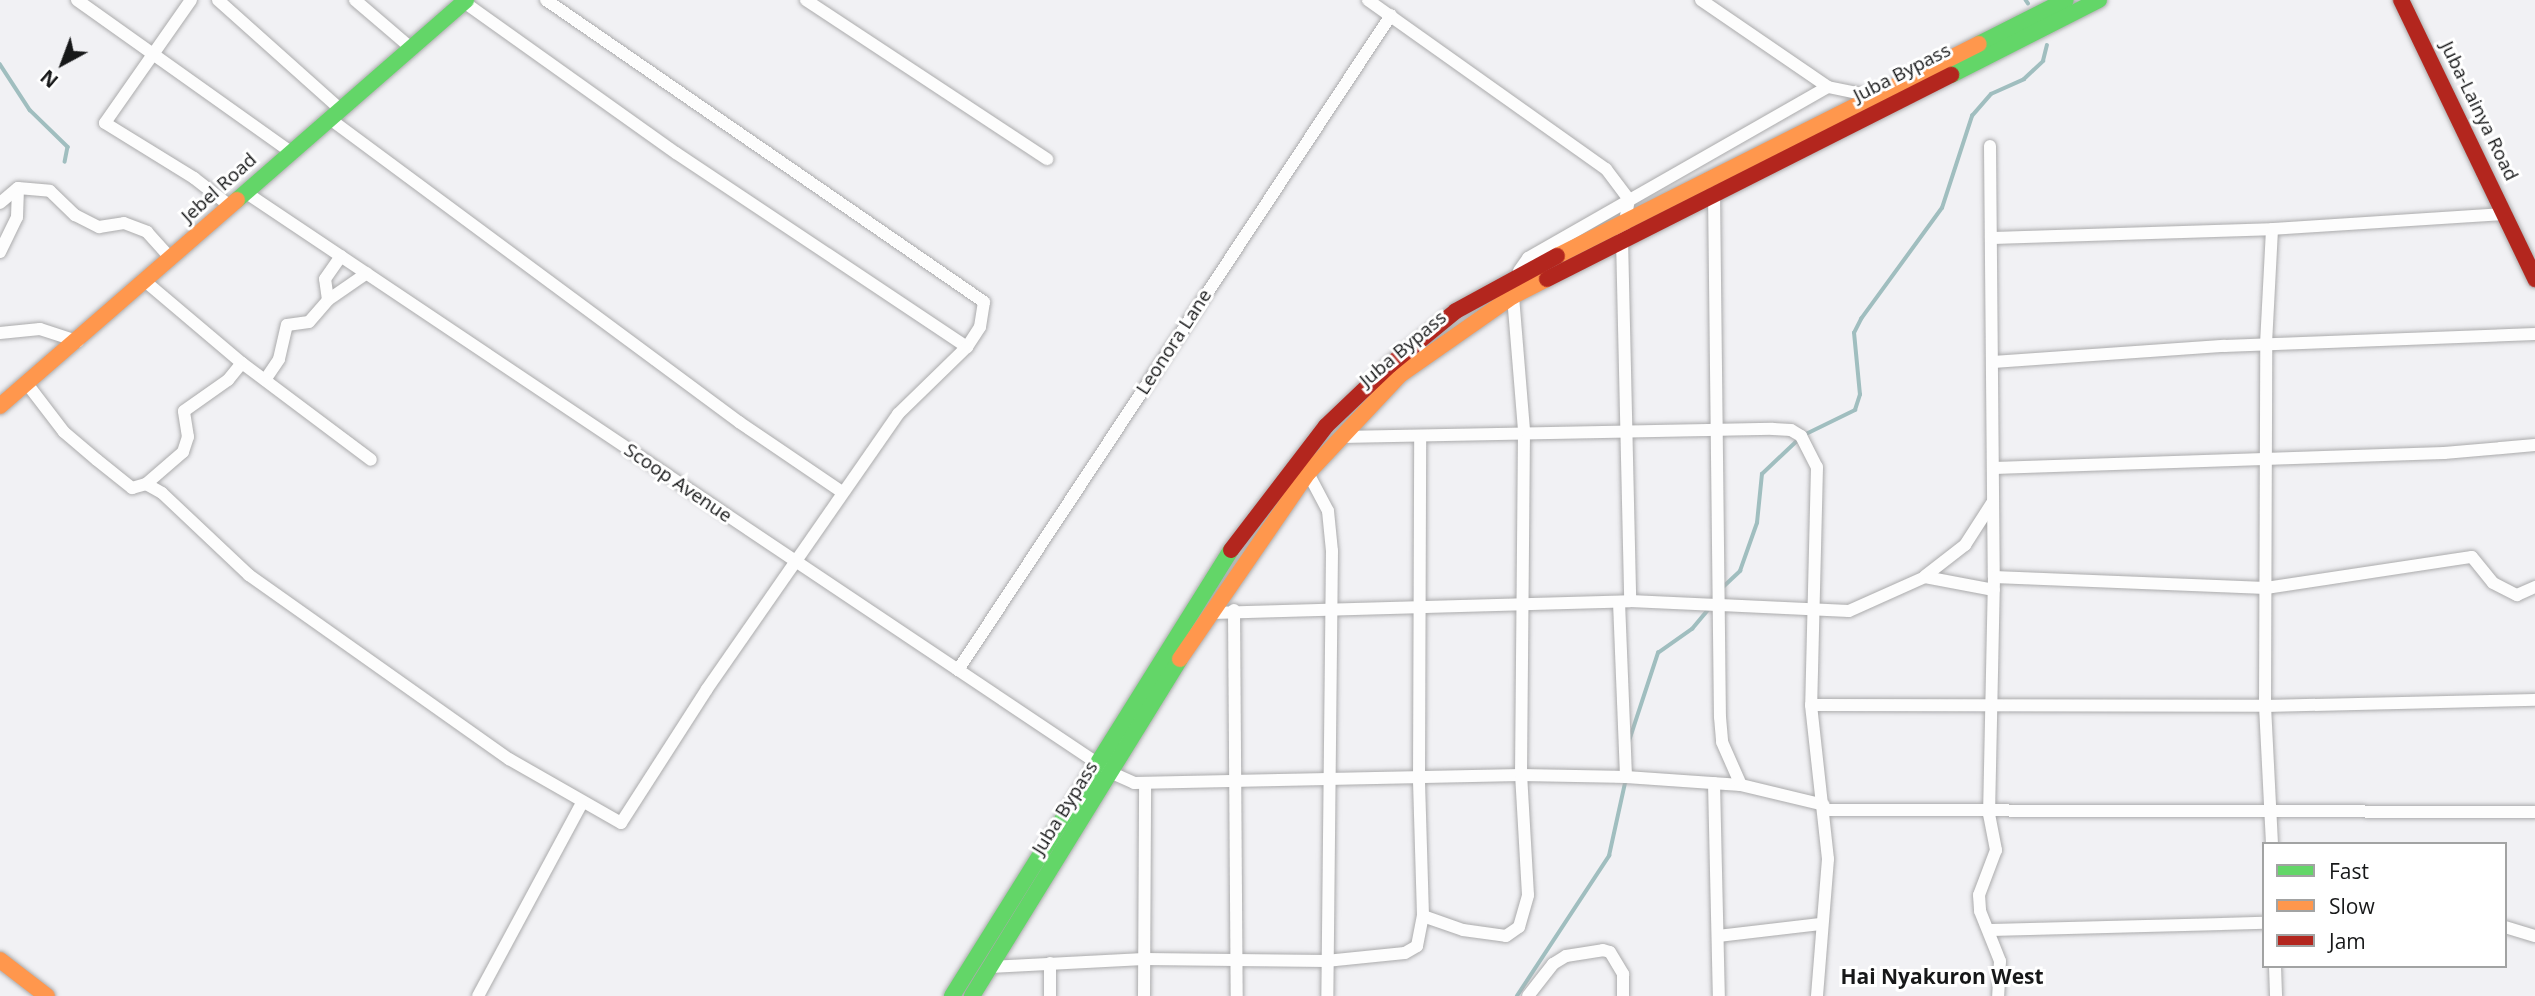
<!DOCTYPE html>
<html>
<head>
<meta charset="utf-8">
<style>
  body { margin:0 }
  #map { position:relative; width:2535px; height:996px; overflow:hidden; background:#f1f1f4; font-family:"Open Sans",sans-serif }
  div>[style] { position:absolute }
  [style*='--x'] { left:calc(var(--x)*1px); top:calc(var(--y)*1px); width:calc(var(--w)*1px); rotate:calc(var(--a)*1deg) }
  .stream>* { height:3.5px; margin:-1.75px; padding:0 1.75px; transform-origin:1.75px; border-radius:1.75px; background:#a0bebf }
  .roads { filter:drop-shadow(0 0 2px #ababac) drop-shadow(0 0 2px #ababac) }
  .street>* { height:12px; margin:-6px; padding:0 6px; transform-origin:6px; border-radius:6px; background:#fdfdfd }
  .fast>* { height:16px; margin:-8px; padding:0 8px; transform-origin:8px; border-radius:8px; background:#63d668 }
  .slow>* { height:16px; margin:-8px; padding:0 8px; transform-origin:8px; border-radius:8px; background:#ff974d }
  .jam>* { height:16px; margin:-8px; padding:0 8px; transform-origin:8px; border-radius:8px; background:#b3261e }
  span { translate:-50% -50%; white-space:nowrap; text-align:center; line-height:1.15; -webkit-text-stroke:6px #fff; paint-order:stroke }
  .street-label { font-size:19px; color:#171819 }
  .neighbourhood-label { font-size:21px; color:#171819; font-weight:700 }
  .legend { position:absolute; left:2262px; top:842px; width:245px; height:126px; box-sizing:border-box; background:#fff; border:2px solid #a2a3a3; margin:0; padding:9px 12px; list-style:none; font-size:21px; color:#171819 }
  .legend li { display:flex; align-items:center; gap:14px; height:35px }
  .legend b { width:35px; border:2px solid #a2a3a3 }
  .north { position:absolute; left:28px; top:28px; width:70px; height:70px; -webkit-text-stroke:5px #fff; paint-order:stroke; rotate:221deg; font-size:19px; font-weight:700; line-height:28px; text-align:center; color:#171819 }
  .north::after { content:''; display:block; margin:auto; width:24px; height:32px; background:#171819; clip-path:polygon(50% 0,100% 100%,50% 72%,0 100%) }
</style>
</head>
<body>
<div id="map">
  <div class="stream">
    <div style="--x:2026;--y:0;--w:4;--a:56"></div>
    <div style="--x:0;--y:64;--w:55;--a:56.9"></div>
    <div style="--x:30;--y:110;--w:53;--a:44.2"></div>
    <div style="--x:68;--y:147;--w:15;--a:101"></div>
    <div style="--x:1804;--y:435;--w:57;--a:-26.1"></div>
    <div style="--x:1855;--y:410;--w:16;--a:-72"></div>
    <div style="--x:1860;--y:395;--w:62;--a:-95.5"></div>
    <div style="--x:1854;--y:333;--w:16;--a:-63"></div>
    <div style="--x:1861;--y:319;--w:137;--a:-53.9"></div>
    <div style="--x:1942;--y:208;--w:97;--a:-71.9"></div>
    <div style="--x:1972;--y:116;--w:29;--a:-49"></div>
    <div style="--x:1991;--y:94;--w:36;--a:-24"></div>
    <div style="--x:2024;--y:79;--w:26;--a:-43"></div>
    <div style="--x:2043;--y:61;--w:16;--a:-76"></div>
    <div style="--x:1722;--y:588;--w:25;--a:-43"></div>
    <div style="--x:1740;--y:571;--w:51;--a:-70.5"></div>
    <div style="--x:1757;--y:523;--w:49;--a:-84.2"></div>
    <div style="--x:1762;--y:474;--w:50;--a:-43.4"></div>
    <div style="--x:1629;--y:741;--w:93;--a:-71.8"></div>
    <div style="--x:1658;--y:653;--w:42;--a:-35.2"></div>
    <div style="--x:1692;--y:629;--w:26;--a:-50"></div>
    <div style="--x:1517;--y:996;--w:168;--a:-56.7"></div>
    <div style="--x:1609;--y:856;--w:79;--a:-77.6"></div>
  </div>
  <div class="roads">
    <div class="street">
      <div style="--x:77;--y:0;--w:262;--a:35.4"></div>
      <div style="--x:191;--y:0;--w:150;--a:125"></div>
      <div style="--x:105;--y:123;--w:105;--a:31.7"></div>
      <div style="--x:194;--y:178;--w:46;--a:37.9"></div>
      <div style="--x:218;--y:0;--w:164;--a:41.8"></div>
      <div style="--x:355;--y:0;--w:74;--a:40.6"></div>
      <div style="--x:806;--y:0;--w:289;--a:33.4"></div>
      <div style="--x:1368;--y:0;--w:292;--a:35.4"></div>
      <div style="--x:1606;--y:169;--w:38;--a:53"></div>
      <div style="--x:1629;--y:199;--w:40;--a:100"></div>
      <div style="--x:1622;--y:238;--w:363;--a:88.7"></div>
      <div style="--x:1701;--y:0;--w:154;--a:34.4"></div>
      <div style="--x:1828;--y:87;--w:44;--a:11.8"></div>
      <div style="--x:464;--y:2;--w:260;--a:35.5"></div>
      <div style="--x:676;--y:153;--w:350;--a:33.7"></div>
      <div style="--x:330;--y:119;--w:509;--a:36.53"></div>
      <div style="--x:739;--y:422;--w:125;--a:34.2"></div>
      <div style="--x:1990;--y:146;--w:431;--a:89.5"></div>
      <div style="--x:1994;--y:577;--w:237;--a:91.2"></div>
      <div style="--x:1989;--y:814;--w:37;--a:79"></div>
      <div style="--x:1996;--y:850;--w:48;--a:110.7"></div>
      <div style="--x:1979;--y:895;--w:16;--a:86"></div>
      <div style="--x:1980;--y:911;--w:54;--a:68.2"></div>
      <div style="--x:2000;--y:961;--w:35;--a:93"></div>
      <div style="--x:245;--y:192;--w:1044;--a:33.83"></div>
      <div style="--x:1112;--y:773;--w:24;--a:24"></div>
      <div style="--x:1134;--y:783;--w:387;--a:-1.2"></div>
      <div style="--x:1521;--y:775;--w:105;--a:1.1"></div>
      <div style="--x:1626;--y:777;--w:115;--a:4"></div>
      <div style="--x:1741;--y:785;--w:85;--a:13.5"></div>
      <div style="--x:1714;--y:192;--w:525;--a:89.35"></div>
      <div style="--x:1720;--y:717;--w:25;--a:85"></div>
      <div style="--x:1722;--y:742;--w:47;--a:66.2"></div>
      <div style="--x:0;--y:203;--w:23;--a:-40"></div>
      <div style="--x:18;--y:188;--w:32;--a:5"></div>
      <div style="--x:50;--y:191;--w:35;--a:44"></div>
      <div style="--x:75;--y:215;--w:27;--a:27"></div>
      <div style="--x:99;--y:227;--w:25;--a:-9"></div>
      <div style="--x:124;--y:223;--w:25;--a:21"></div>
      <div style="--x:147;--y:232;--w:36;--a:48"></div>
      <div style="--x:1991;--y:238;--w:281;--a:-1.8"></div>
      <div style="--x:0;--y:252;--w:39;--a:-64"></div>
      <div style="--x:17;--y:217;--w:29;--a:-88"></div>
      <div style="--x:1519;--y:271;--w:16;--a:-55"></div>
      <div style="--x:1528;--y:258;--w:345;--a:-29.7"></div>
      <div style="--x:146;--y:282;--w:126;--a:40.2"></div>
      <div style="--x:242;--y:363;--w:161;--a:36.9"></div>
      <div style="--x:328;--y:300;--w:21;--a:-98"></div>
      <div style="--x:325;--y:279;--w:28;--a:-55"></div>
      <div style="--x:0;--y:333;--w:40;--a:-5.7"></div>
      <div style="--x:40;--y:329;--w:40;--a:18"></div>
      <div style="--x:1993;--y:362;--w:232;--a:-4"></div>
      <div style="--x:2224;--y:346;--w:311;--a:-2.2"></div>
      <div style="--x:265;--y:380;--w:25;--a:-56"></div>
      <div style="--x:279;--y:359;--w:35;--a:-77"></div>
      <div style="--x:287;--y:325;--w:22;--a:-8"></div>
      <div style="--x:309;--y:322;--w:29;--a:-49"></div>
      <div style="--x:328;--y:300;--w:47;--a:-34.7"></div>
      <div style="--x:28;--y:385;--w:59;--a:52.5"></div>
      <div style="--x:64;--y:432;--w:43;--a:40.3"></div>
      <div style="--x:97;--y:460;--w:45;--a:38.7"></div>
      <div style="--x:132;--y:488;--w:15;--a:-16"></div>
      <div style="--x:146;--y:484;--w:18;--a:29"></div>
      <div style="--x:162;--y:493;--w:120;--a:43.3"></div>
      <div style="--x:249;--y:575;--w:319;--a:35.3"></div>
      <div style="--x:509;--y:759;--w:129;--a:29.7"></div>
      <div style="--x:621;--y:823;--w:159;--a:-57.3"></div>
      <div style="--x:707;--y:689;--w:335;--a:-55.2"></div>
      <div style="--x:898;--y:414;--w:96;--a:-44.2"></div>
      <div style="--x:967;--y:347;--w:24;--a:-57"></div>
      <div style="--x:980;--y:327;--w:25;--a:-81"></div>
      <div style="--x:984;--y:302;--w:532;--a:-145.41"></div>
      <div style="--x:1341;--y:437;--w:432;--a:-1.1"></div>
      <div style="--x:1773;--y:429;--w:18;--a:3"></div>
      <div style="--x:1791;--y:430;--w:12;--a:31"></div>
      <div style="--x:1801;--y:436;--w:35;--a:63"></div>
      <div style="--x:1817;--y:467;--w:238;--a:91.4"></div>
      <div style="--x:1811;--y:705;--w:155;--a:83.7"></div>
      <div style="--x:1828;--y:859;--w:137;--a:94.6"></div>
      <div style="--x:1994;--y:468;--w:450;--a:-1.9"></div>
      <div style="--x:2444;--y:453;--w:91;--a:-5"></div>
      <div style="--x:1308;--y:473;--w:43;--a:62.2"></div>
      <div style="--x:1328;--y:511;--w:40;--a:84.3"></div>
      <div style="--x:1332;--y:551;--w:445;--a:90.6"></div>
      <div style="--x:146;--y:484;--w:49;--a:-40.9"></div>
      <div style="--x:183;--y:452;--w:16;--a:-72"></div>
      <div style="--x:188;--y:437;--w:26;--a:-99"></div>
      <div style="--x:184;--y:411;--w:54;--a:-35.2"></div>
      <div style="--x:228;--y:380;--w:22;--a:-51"></div>
      <div style="--x:1925;--y:576;--w:51;--a:-37.8"></div>
      <div style="--x:1965;--y:545;--w:50;--a:-57.3"></div>
      <div style="--x:1994;--y:577;--w:272;--a:2.3"></div>
      <div style="--x:2266;--y:588;--w:208;--a:-8.6"></div>
      <div style="--x:2472;--y:557;--w:33;--a:51"></div>
      <div style="--x:2493;--y:583;--w:27;--a:27"></div>
      <div style="--x:2517;--y:595;--w:20;--a:-24"></div>
      <div style="--x:1619;--y:602;--w:175;--a:87.7"></div>
      <div style="--x:1234;--y:610;--w:386;--a:89.6"></div>
      <div style="--x:1212;--y:613;--w:418;--a:-1.6"></div>
      <div style="--x:1630;--y:601;--w:219;--a:2.6"></div>
      <div style="--x:1849;--y:611;--w:83;--a:-24.1"></div>
      <div style="--x:1925;--y:577;--w:70;--a:10.7"></div>
      <div style="--x:958;--y:670;--w:785;--a:-56.53"></div>
      <div style="--x:1811;--y:705;--w:454;--a:0.1"></div>
      <div style="--x:2265;--y:706;--w:270;--a:-1.3"></div>
      <div style="--x:1714;--y:783;--w:213;--a:88.7"></div>
      <div style="--x:1826;--y:810;--w:709;--a:0.16"></div>
      <div style="--x:2272;--y:844;--w:138;--a:-92.9"></div>
      <div style="--x:2265;--y:706;--w:362;--a:-89.8"></div>
      <div style="--x:2266;--y:344;--w:115;--a:-87"></div>
      <div style="--x:2272;--y:229;--w:234;--a:-3.7"></div>
      <div style="--x:1423;--y:916;--w:42;--a:19.3"></div>
      <div style="--x:1463;--y:930;--w:43;--a:7.9"></div>
      <div style="--x:1506;--y:936;--w:16;--a:-35"></div>
      <div style="--x:1519;--y:927;--w:33;--a:-74"></div>
      <div style="--x:1528;--y:895;--w:120;--a:-93.3"></div>
      <div style="--x:1521;--y:775;--w:345;--a:-89.5"></div>
      <div style="--x:1524;--y:430;--w:134;--a:-94.7"></div>
      <div style="--x:2505;--y:927;--w:31;--a:17"></div>
      <div style="--x:1991;--y:930;--w:273;--a:-1.5"></div>
      <div style="--x:1718;--y:936;--w:103;--a:-6.7"></div>
      <div style="--x:1050;--y:963;--w:33;--a:90"></div>
      <div style="--x:2275;--y:966;--w:30;--a:88"></div>
      <div style="--x:990;--y:967;--w:154;--a:-3"></div>
      <div style="--x:1144;--y:959;--w:182;--a:0.6"></div>
      <div style="--x:1326;--y:961;--w:79;--a:-5.8"></div>
      <div style="--x:1405;--y:953;--w:14;--a:-30"></div>
      <div style="--x:1417;--y:946;--w:31;--a:-79"></div>
      <div style="--x:1423;--y:916;--w:138;--a:-91.7"></div>
      <div style="--x:1419;--y:778;--w:340;--a:-89.8"></div>
      <div style="--x:478;--y:996;--w:219;--a:-61.7"></div>
      <div style="--x:1144;--y:996;--w:213;--a:-89.7"></div>
      <div style="--x:1528;--y:996;--w:41;--a:-52"></div>
      <div style="--x:1553;--y:964;--w:15;--a:-32"></div>
      <div style="--x:1566;--y:956;--w:37;--a:-9"></div>
      <div style="--x:1603;--y:950;--w:7;--a:16"></div>
      <div style="--x:1610;--y:952;--w:26;--a:59"></div>
      <div style="--x:1623;--y:974;--w:22;--a:90"></div>
    </div>
    <div class="fast">
      <div style="--x:1979;--y:44;--w:97;--a:-26.8"></div>
      <div style="--x:1951;--y:75;--w:166;--a:-26.9"></div>
      <div style="--x:237;--y:200;--w:304;--a:-41.1"></div>
      <div style="--x:952;--y:996;--w:526;--a:-57.97"></div>
      <div style="--x:972;--y:996;--w:396;--a:-58.3"></div>
    </div>
    <div class="slow">
      <div style="--x:1557;--y:256;--w:472;--a:-26.7"></div>
      <div style="--x:0;--y:406;--w:314;--a:-41"></div>
      <div style="--x:1180;--y:659;--w:226;--a:-55.5"></div>
      <div style="--x:1308;--y:473;--w:134;--a:-46.8"></div>
      <div style="--x:1400;--y:375;--w:138;--a:-35"></div>
      <div style="--x:1513;--y:296;--w:38;--a:-27"></div>
      <div style="--x:0;--y:960;--w:59;--a:37.5"></div>
    </div>
    <div class="jam">
      <div style="--x:2401;--y:0;--w:310;--a:64.3"></div>
      <div style="--x:1547;--y:279;--w:453;--a:-26.8"></div>
      <div style="--x:1231;--y:550;--w:156;--a:-52.5"></div>
      <div style="--x:1326;--y:426;--w:88;--a:-43.6"></div>
      <div style="--x:1390;--y:365;--w:85;--a:-39.3"></div>
      <div style="--x:1456;--y:311;--w:115;--a:-28.6"></div>
    </div>
  </div>
  <div class="street-label">
    <span style="left:1902px;top:73px;rotate:-27deg">Juba Bypass</span>
    <span style="left:2479px;top:111px;rotate:64deg">Juba-Lainya Road</span>
    <span style="left:219px;top:188px;rotate:-42deg">Jebel Road</span>
    <span style="left:1174px;top:342px;rotate:-57deg">Leonora Lane</span>
    <span style="left:1403px;top:349px;rotate:-40deg">Juba Bypass</span>
    <span style="left:678px;top:483px;rotate:34deg">Scoop Avenue</span>
    <span style="left:1065px;top:808px;rotate:-58deg">Juba Bypass</span>
  </div>
  <div class="neighbourhood-label">
    <span style="left:1942px;top:976px">Hai Nyakuron West</span>
  </div>
  <ul class="legend">
  <li><b style="height:9px;background:#63d668"></b>Fast</li>
  <li><b style="height:9px;background:#ff974d"></b>Slow</li>
  <li><b style="height:9px;background:#b3261e"></b>Jam</li>
  </ul>
  <div class="north">N</div>
</div>
</body>
</html>
